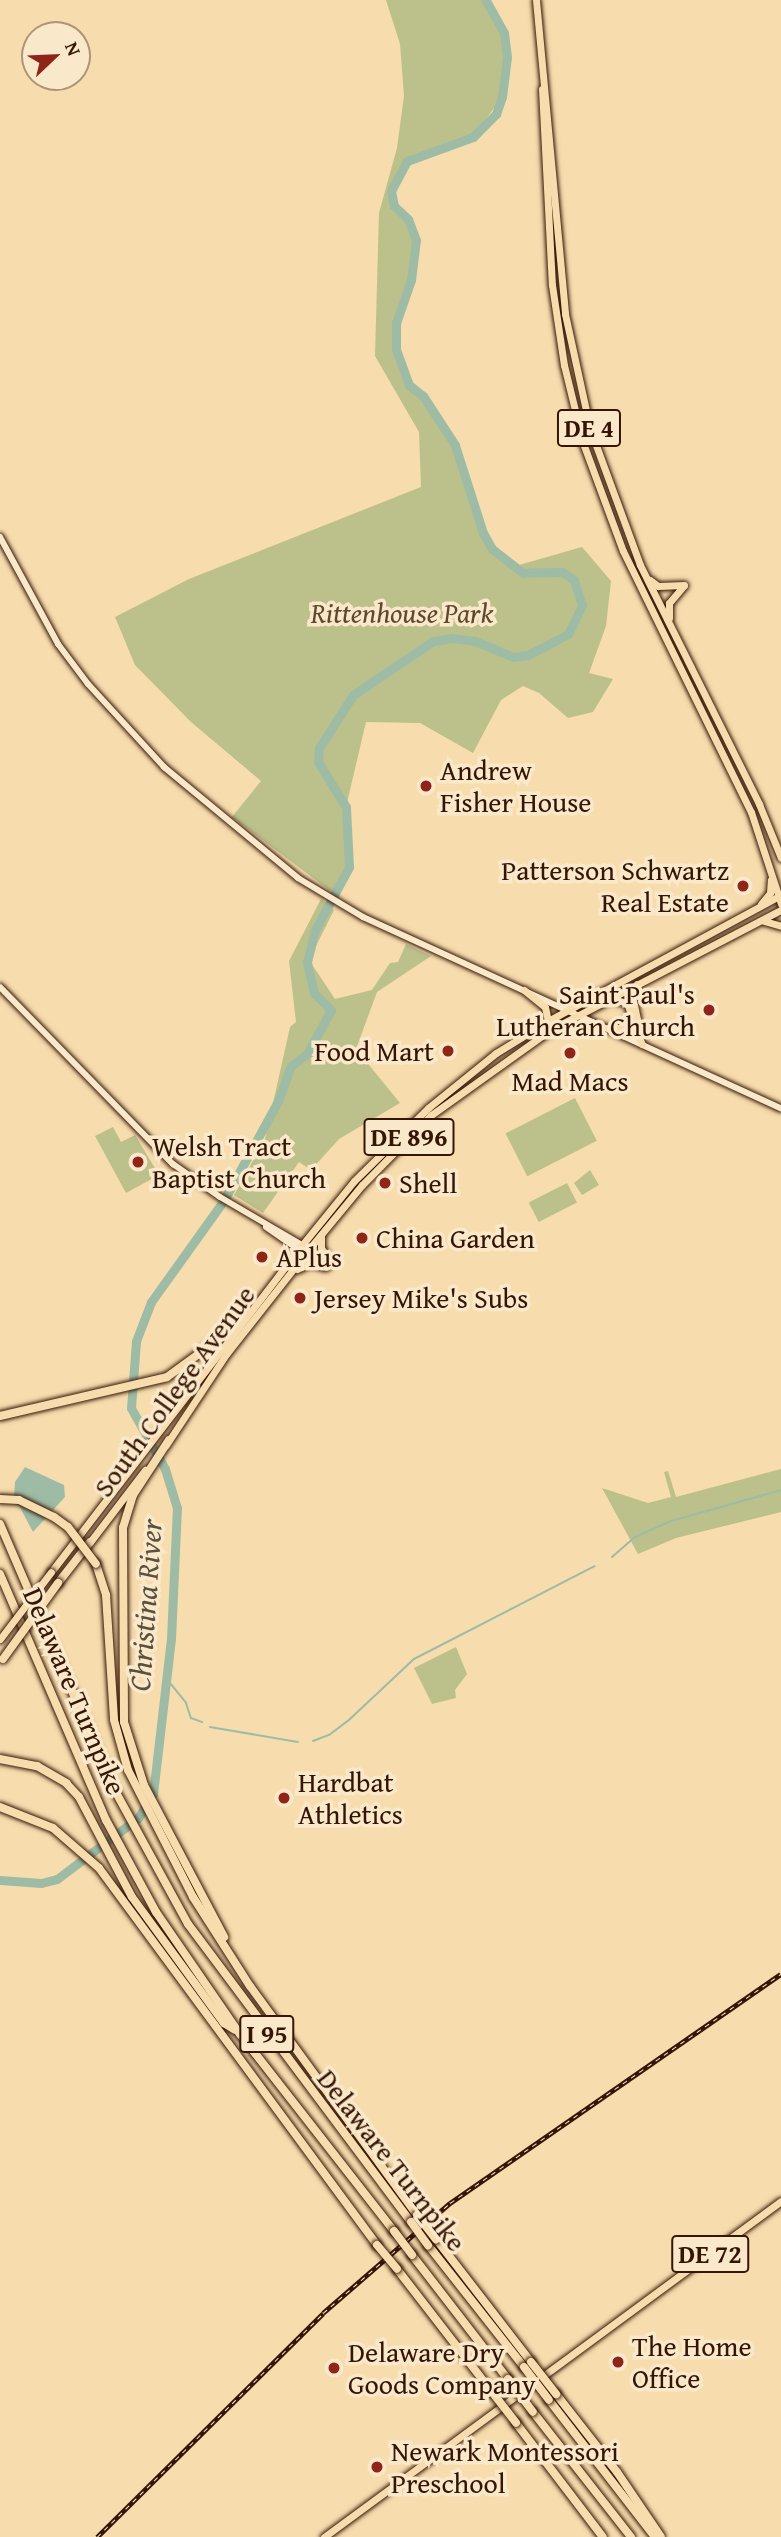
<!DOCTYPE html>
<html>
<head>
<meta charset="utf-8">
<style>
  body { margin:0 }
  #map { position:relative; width:781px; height:2537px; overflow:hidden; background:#f7dcad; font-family:"Gentium Book Plus",serif }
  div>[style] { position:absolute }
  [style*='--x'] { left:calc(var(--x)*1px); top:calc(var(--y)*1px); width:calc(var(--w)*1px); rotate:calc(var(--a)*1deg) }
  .green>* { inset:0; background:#bcc08b; transform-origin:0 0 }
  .water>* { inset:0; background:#9ebca5 }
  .stream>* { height:2px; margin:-1px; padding:0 1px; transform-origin:1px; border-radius:1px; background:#9ebca5 }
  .river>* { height:9px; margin:-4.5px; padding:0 4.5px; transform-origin:4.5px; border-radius:4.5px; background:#9ebca5 }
  .roads { filter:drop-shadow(0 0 2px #351606) drop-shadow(0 0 2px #351606) }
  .secondary>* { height:6px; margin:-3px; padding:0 3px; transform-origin:3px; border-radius:3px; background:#fae8ca }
  .primary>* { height:7px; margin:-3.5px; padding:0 3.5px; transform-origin:3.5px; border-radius:3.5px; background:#f7dcad }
  .highway>* { height:8px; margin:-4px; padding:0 4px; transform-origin:4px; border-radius:4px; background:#f7dcad }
  .rail>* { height:4.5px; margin-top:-2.25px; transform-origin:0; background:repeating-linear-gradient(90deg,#fae8ca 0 5px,#351606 0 10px); box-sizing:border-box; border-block:2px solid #351606 }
  .bridges { filter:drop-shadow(0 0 2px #351606) drop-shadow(0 0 2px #351606) }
  .primary-bridge>* { height:7px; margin:-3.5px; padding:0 3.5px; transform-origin:3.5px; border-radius:3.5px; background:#f7dcad }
  .highway-bridge>* { height:8px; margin:-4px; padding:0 4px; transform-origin:4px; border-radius:4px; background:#f7dcad }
  .dots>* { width:19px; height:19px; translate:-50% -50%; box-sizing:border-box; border:4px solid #fae8ca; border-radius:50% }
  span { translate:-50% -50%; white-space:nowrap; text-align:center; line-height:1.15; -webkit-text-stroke:7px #fae8ca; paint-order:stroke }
  .shield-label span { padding:2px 5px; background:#fae8ca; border:2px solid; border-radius:5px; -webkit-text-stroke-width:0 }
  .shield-label { font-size:26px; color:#351606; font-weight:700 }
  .park-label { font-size:28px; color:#5e492e; font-style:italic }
  .poi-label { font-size:28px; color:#351606 }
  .left { translate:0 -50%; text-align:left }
  .right { translate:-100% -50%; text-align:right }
  .street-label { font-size:28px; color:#351606 }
  .water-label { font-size:30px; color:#5a503e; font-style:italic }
  .north { position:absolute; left:21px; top:21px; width:70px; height:70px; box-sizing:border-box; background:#fae8ca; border:2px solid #ab947c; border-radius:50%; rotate:67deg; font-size:19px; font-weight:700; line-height:28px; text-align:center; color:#351606 }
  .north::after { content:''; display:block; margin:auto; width:24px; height:32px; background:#8f2418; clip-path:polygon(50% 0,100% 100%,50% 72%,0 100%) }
</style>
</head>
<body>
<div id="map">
  <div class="green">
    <div style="clip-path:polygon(386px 0,486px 0,504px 33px,502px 97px,473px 137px,407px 161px,391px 191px,394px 206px,408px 219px,416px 240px,411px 280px,395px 333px,398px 357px,409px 385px,423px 396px,455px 445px,483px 533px,498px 556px,512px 567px,582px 547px,611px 581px,606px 626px,589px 673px,613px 679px,593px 712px,568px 718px,539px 693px,523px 686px,501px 700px,473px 753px,420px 723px,366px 722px,346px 807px,349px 867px,337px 896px,232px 817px,261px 781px,191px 722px,135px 665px,115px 617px,189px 579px,421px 487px,419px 432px,375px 356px,379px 213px,397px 148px,404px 96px,400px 44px)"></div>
    <div style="clip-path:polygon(321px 899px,334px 910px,309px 960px,335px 999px,372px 990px,390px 963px,398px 962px,406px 944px,431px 956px,377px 992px,356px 1049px,400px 1103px,339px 1139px,311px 1170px,299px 1162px,263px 1213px,234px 1195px,265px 1139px,290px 1027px,296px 1022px,289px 961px)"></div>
    <div style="left:575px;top:1098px;width:48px;height:78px;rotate:63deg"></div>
    <div style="clip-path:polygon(113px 1127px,121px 1142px,135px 1135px,159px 1175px,126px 1193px,95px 1136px)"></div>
    <div style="clip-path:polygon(590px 1170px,599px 1185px,582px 1195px,574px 1183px)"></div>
    <div style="left:567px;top:1183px;width:22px;height:43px;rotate:63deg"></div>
    <div style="clip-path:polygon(781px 1469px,781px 1512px,676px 1538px,638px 1554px,602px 1488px,648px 1503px,671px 1497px,664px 1472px,668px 1471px,676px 1497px)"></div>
    <div style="clip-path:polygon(456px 1647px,467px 1674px,455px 1690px,456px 1698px,432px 1704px,414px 1668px)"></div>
  </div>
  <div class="water">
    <div style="clip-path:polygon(25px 1467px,64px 1485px,65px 1497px,33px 1532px,14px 1496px,15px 1482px)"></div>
  </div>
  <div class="stream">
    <div style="--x:612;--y:1557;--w:30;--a:-41"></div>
    <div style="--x:635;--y:1537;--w:39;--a:-24"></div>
    <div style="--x:671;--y:1521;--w:114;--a:-15.7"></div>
    <div style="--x:166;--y:1678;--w:32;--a:51"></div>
    <div style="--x:186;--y:1703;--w:16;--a:72"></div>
    <div style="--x:191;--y:1718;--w:12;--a:20"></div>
    <div style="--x:210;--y:1727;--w:89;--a:9.7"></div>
    <div style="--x:313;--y:1741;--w:17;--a:-21"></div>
    <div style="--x:329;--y:1735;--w:26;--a:-37"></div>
    <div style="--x:350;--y:1719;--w:88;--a:-43.2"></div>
    <div style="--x:414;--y:1659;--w:203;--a:-27.2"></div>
  </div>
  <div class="river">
    <div style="--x:0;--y:1880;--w:41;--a:4.2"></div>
    <div style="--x:41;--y:1883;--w:16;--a:-14"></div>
    <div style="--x:57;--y:1879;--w:101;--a:-37"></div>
    <div style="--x:138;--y:1818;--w:28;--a:-58"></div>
    <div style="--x:153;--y:1794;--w:156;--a:-83.4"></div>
    <div style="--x:171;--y:1639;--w:131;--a:-87.4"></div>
    <div style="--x:177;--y:1508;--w:41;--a:-107.1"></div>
    <div style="--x:165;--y:1469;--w:70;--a:-119.1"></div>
    <div style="--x:131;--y:1408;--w:67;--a:-85.7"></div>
    <div style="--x:136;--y:1341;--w:42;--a:-69"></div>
    <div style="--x:151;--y:1302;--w:125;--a:-54.4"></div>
    <div style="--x:224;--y:1200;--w:113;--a:-61.4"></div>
    <div style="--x:278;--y:1101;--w:37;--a:-70"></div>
    <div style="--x:291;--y:1066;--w:20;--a:-37"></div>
    <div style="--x:307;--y:1054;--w:50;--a:-61.4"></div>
    <div style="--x:331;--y:1010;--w:24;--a:-135"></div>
    <div style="--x:314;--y:993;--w:32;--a:-103"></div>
    <div style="--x:307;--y:962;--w:33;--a:-76"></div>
    <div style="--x:315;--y:930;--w:72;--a:-61.6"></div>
    <div style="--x:349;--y:867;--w:60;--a:-92.9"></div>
    <div style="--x:346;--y:807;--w:53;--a:-121.9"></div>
    <div style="--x:318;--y:762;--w:14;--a:-86"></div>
    <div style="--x:319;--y:748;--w:63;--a:-57.3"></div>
    <div style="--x:353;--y:695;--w:97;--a:-34"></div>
    <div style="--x:433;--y:641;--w:18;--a:-9"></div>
    <div style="--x:451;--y:638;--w:24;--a:7"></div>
    <div style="--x:475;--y:641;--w:41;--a:22.8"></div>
    <div style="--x:513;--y:657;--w:15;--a:-8"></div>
    <div style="--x:528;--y:655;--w:45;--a:-27.7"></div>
    <div style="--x:568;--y:634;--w:32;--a:-64"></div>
    <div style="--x:582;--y:605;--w:26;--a:-108"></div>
    <div style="--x:574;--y:580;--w:14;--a:-146"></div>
    <div style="--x:562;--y:572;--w:39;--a:179"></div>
    <div style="--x:523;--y:573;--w:39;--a:-142"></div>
    <div style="--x:492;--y:549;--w:18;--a:-119"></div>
    <div style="--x:483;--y:533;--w:92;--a:-107.7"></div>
    <div style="--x:455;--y:445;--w:59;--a:-123.1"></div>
    <div style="--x:423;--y:396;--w:18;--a:-142"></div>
    <div style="--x:409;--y:385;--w:37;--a:-110"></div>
    <div style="--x:396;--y:350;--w:27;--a:-90"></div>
    <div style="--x:396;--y:323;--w:46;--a:-70.8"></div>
    <div style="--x:411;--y:280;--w:40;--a:-82.9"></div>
    <div style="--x:416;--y:240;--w:22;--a:-111"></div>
    <div style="--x:408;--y:219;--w:19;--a:-137"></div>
    <div style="--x:394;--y:206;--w:15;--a:-101"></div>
    <div style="--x:391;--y:191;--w:34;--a:-62"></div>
    <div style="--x:407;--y:161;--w:70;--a:-20"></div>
    <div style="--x:473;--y:137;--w:33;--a:-45"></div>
    <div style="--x:496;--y:114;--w:18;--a:-71"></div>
    <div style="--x:502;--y:97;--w:40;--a:-82.9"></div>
    <div style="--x:507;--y:57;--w:24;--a:-97"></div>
    <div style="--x:504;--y:33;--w:38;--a:-119"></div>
  </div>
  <div class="roads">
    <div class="secondary">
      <div style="--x:0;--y:537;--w:122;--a:61.5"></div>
      <div style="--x:58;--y:644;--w:50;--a:53.1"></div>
      <div style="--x:88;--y:684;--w:113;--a:47.5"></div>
      <div style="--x:164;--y:767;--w:174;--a:39.6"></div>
      <div style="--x:298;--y:878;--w:76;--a:31"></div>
      <div style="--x:363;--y:917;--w:460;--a:24.6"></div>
      <div style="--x:0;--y:987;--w:248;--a:45.7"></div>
      <div style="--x:173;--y:1164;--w:57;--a:35.1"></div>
      <div style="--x:220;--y:1197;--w:103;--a:30.3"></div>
      <div style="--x:266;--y:1227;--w:47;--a:34.7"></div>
    </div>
    <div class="primary">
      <div style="--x:536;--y:0;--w:315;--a:84.7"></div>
      <div style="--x:565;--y:314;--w:118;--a:77.7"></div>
      <div style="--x:590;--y:429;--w:145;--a:69.8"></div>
      <div style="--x:640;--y:565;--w:267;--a:63.5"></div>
      <div style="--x:759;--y:804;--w:58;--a:67.8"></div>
      <div style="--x:542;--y:89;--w:196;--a:87.1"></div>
      <div style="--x:552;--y:285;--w:81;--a:81.5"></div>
      <div style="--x:564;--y:365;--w:80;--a:76.3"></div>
      <div style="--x:583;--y:443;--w:115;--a:69.7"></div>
      <div style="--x:623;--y:551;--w:291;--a:63.9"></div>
      <div style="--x:751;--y:812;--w:97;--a:71.9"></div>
      <div style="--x:650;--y:580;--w:10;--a:37"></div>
      <div style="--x:658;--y:586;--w:26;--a:-2"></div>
      <div style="--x:669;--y:618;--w:15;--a:-90"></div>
      <div style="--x:669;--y:603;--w:23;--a:-50"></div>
      <div style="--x:761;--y:904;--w:14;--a:-51"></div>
      <div style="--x:770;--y:893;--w:13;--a:-86"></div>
      <div style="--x:764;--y:921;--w:18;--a:16"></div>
      <div style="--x:524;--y:990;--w:27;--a:39"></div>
      <div style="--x:545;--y:1007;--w:14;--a:78"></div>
      <div style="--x:633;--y:1025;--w:21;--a:65"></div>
      <div style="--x:608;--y:1028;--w:13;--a:0"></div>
      <div style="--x:621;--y:1028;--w:17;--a:-54"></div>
      <div style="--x:631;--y:1014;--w:12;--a:-110"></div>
      <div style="--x:627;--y:1003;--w:19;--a:-164"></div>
      <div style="--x:623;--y:1035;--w:21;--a:-49"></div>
      <div style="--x:637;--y:1019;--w:25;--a:-102"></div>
      <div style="--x:632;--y:995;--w:12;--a:-66"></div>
      <div style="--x:321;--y:1235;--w:13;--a:90"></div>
      <div style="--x:321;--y:1248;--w:18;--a:56"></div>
      <div style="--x:297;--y:1269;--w:14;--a:-25"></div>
      <div style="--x:310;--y:1263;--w:16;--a:14"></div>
      <div style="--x:166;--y:1445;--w:110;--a:-56.5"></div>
      <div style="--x:227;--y:1353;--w:132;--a:-51.7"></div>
      <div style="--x:309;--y:1249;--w:83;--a:-50.4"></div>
      <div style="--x:362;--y:1185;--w:98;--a:-45.4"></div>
      <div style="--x:431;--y:1115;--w:146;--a:-35.5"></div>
      <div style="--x:550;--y:1030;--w:260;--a:-27.5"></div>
      <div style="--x:90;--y:1542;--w:91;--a:-52.6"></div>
      <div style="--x:51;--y:1572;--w:412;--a:-52.5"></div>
      <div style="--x:302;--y:1245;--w:82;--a:-50.9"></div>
      <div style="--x:354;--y:1181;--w:104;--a:-44.6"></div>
      <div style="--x:428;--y:1108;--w:87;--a:-39"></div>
      <div style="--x:496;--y:1053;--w:61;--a:-31.6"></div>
      <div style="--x:548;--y:1021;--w:265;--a:-28.4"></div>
      <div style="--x:324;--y:2537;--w:567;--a:-36.32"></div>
    </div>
    <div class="highway">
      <div style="--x:0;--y:1416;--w:171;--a:-13.1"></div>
      <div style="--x:167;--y:1377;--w:90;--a:-36"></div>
      <div style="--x:169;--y:1440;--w:66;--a:123.2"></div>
      <div style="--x:133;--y:1495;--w:34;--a:107"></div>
      <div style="--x:123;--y:1528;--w:194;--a:89.7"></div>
      <div style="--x:124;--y:1722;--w:66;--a:72.4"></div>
      <div style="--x:144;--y:1785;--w:172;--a:62.2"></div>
      <div style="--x:0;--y:1524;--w:286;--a:66.7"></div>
      <div style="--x:113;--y:1787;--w:156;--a:61.3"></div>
      <div style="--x:188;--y:1924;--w:372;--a:53.2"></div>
      <div style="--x:96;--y:1564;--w:33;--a:72"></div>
      <div style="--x:106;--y:1595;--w:125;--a:86.3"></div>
      <div style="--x:114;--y:1720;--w:52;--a:74.4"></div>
      <div style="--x:128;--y:1770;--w:143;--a:62.9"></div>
      <div style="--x:193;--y:1897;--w:106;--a:57.4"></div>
      <div style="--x:250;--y:1986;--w:283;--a:53.9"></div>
      <div style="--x:0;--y:1574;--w:268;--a:66.7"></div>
      <div style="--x:106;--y:1820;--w:105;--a:61.5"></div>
      <div style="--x:156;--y:1912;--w:148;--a:55.5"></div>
      <div style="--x:240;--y:2034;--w:250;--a:52"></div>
      <div style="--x:58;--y:1583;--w:52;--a:-52"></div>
      <div style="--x:0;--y:1759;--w:38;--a:11"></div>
      <div style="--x:37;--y:1766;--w:34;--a:30"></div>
      <div style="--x:66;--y:1783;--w:19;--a:47"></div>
      <div style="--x:79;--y:1797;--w:113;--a:62.1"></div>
      <div style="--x:132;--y:1897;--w:156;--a:53.9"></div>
      <div style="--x:224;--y:2023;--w:13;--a:32"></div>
      <div style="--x:0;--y:1807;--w:57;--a:21.6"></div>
      <div style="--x:53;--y:1828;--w:61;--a:41"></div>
      <div style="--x:99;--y:1868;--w:468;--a:53.6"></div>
      <div style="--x:436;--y:2239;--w:155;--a:52.3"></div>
      <div style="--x:428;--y:2245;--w:155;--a:51.8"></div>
      <div style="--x:412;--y:2255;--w:157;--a:52.3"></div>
      <div style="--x:397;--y:2269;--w:155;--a:52.3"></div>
      <div style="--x:556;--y:2394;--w:99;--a:52"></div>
      <div style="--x:617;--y:2472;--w:78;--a:55.9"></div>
      <div style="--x:549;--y:2400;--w:173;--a:52.3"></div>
      <div style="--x:533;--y:2412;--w:159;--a:51.9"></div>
      <div style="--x:516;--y:2423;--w:143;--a:52.7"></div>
    </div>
  </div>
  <div class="rail">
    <div style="--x:97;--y:2537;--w:318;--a:-44.7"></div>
    <div style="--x:323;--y:2313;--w:168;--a:-40.9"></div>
    <div style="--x:450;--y:2203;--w:402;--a:-34.7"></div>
  </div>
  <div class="bridges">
    <div class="primary-bridge">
      <div style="--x:0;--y:1639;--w:84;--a:-52.7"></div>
    </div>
    <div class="highway-bridge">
      <div style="--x:0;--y:1499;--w:19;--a:3"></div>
      <div style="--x:19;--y:1500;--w:39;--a:26"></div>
      <div style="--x:54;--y:1517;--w:17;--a:36"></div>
      <div style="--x:68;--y:1527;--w:46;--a:52.9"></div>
      <div style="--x:3;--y:1659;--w:94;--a:-54.1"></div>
      <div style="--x:417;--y:2215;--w:31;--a:52"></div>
      <div style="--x:411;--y:2222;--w:29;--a:54"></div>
      <div style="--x:394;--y:2231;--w:30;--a:53"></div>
      <div style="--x:377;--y:2245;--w:31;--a:50"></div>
      <div style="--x:531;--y:2362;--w:41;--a:52"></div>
      <div style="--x:524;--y:2367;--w:41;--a:52.9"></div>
      <div style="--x:508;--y:2379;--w:41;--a:52.9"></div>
      <div style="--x:492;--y:2392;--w:39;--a:52"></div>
    </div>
  </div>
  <div class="dots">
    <div style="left:426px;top:786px;background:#8f2418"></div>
    <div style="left:743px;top:886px;background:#8f2418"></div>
    <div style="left:709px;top:1010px;background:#8f2418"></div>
    <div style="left:448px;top:1051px;background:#8f2418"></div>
    <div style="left:570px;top:1053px;background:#8f2418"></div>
    <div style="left:138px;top:1162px;background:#8f2418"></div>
    <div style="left:385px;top:1183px;background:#8f2418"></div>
    <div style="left:362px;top:1238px;background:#8f2418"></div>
    <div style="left:262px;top:1257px;background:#8f2418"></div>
    <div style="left:300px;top:1298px;background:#8f2418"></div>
    <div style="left:284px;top:1798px;background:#8f2418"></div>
    <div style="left:618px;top:2362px;background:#8f2418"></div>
    <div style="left:334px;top:2368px;background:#8f2418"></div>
    <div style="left:377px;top:2467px;background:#8f2418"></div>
  </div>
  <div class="shield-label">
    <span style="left:589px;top:428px">DE 4</span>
    <span style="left:409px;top:1137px">DE 896</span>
    <span style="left:267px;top:2034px">I 95</span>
    <span style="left:710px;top:2254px">DE 72</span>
  </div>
  <div class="park-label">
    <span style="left:402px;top:613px">Rittenhouse Park</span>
  </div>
  <div class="poi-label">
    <span class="left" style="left:440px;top:786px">Andrew<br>Fisher House</span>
    <span class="right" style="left:729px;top:886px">Patterson Schwartz<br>Real Estate</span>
    <span class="right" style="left:695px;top:1010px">Saint Paul's<br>Lutheran Church</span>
    <span class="right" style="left:434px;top:1051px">Food Mart</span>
    <span style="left:570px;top:1081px">Mad Macs</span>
    <span class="left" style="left:152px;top:1162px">Welsh Tract<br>Baptist Church</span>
    <span class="left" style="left:399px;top:1183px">Shell</span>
    <span class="left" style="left:376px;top:1238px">China Garden</span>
    <span class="left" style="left:276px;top:1257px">APlus</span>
    <span class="left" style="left:314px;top:1298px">Jersey Mike's Subs</span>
    <span class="left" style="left:298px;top:1798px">Hardbat<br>Athletics</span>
    <span class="left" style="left:632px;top:2362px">The Home<br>Office</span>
    <span class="left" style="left:348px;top:2368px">Delaware Dry<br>Goods Company</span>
    <span class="left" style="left:391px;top:2467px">Newark Montessori<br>Preschool</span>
  </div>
  <div class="street-label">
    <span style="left:174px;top:1391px;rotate:-54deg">South College Avenue</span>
    <span style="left:75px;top:1691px;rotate:67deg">Delaware Turnpike</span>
    <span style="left:392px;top:2160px;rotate:52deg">Delaware Turnpike</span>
  </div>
  <div class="water-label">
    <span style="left:145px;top:1605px;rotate:-86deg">Christina River</span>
  </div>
  <div class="north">N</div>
</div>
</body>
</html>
